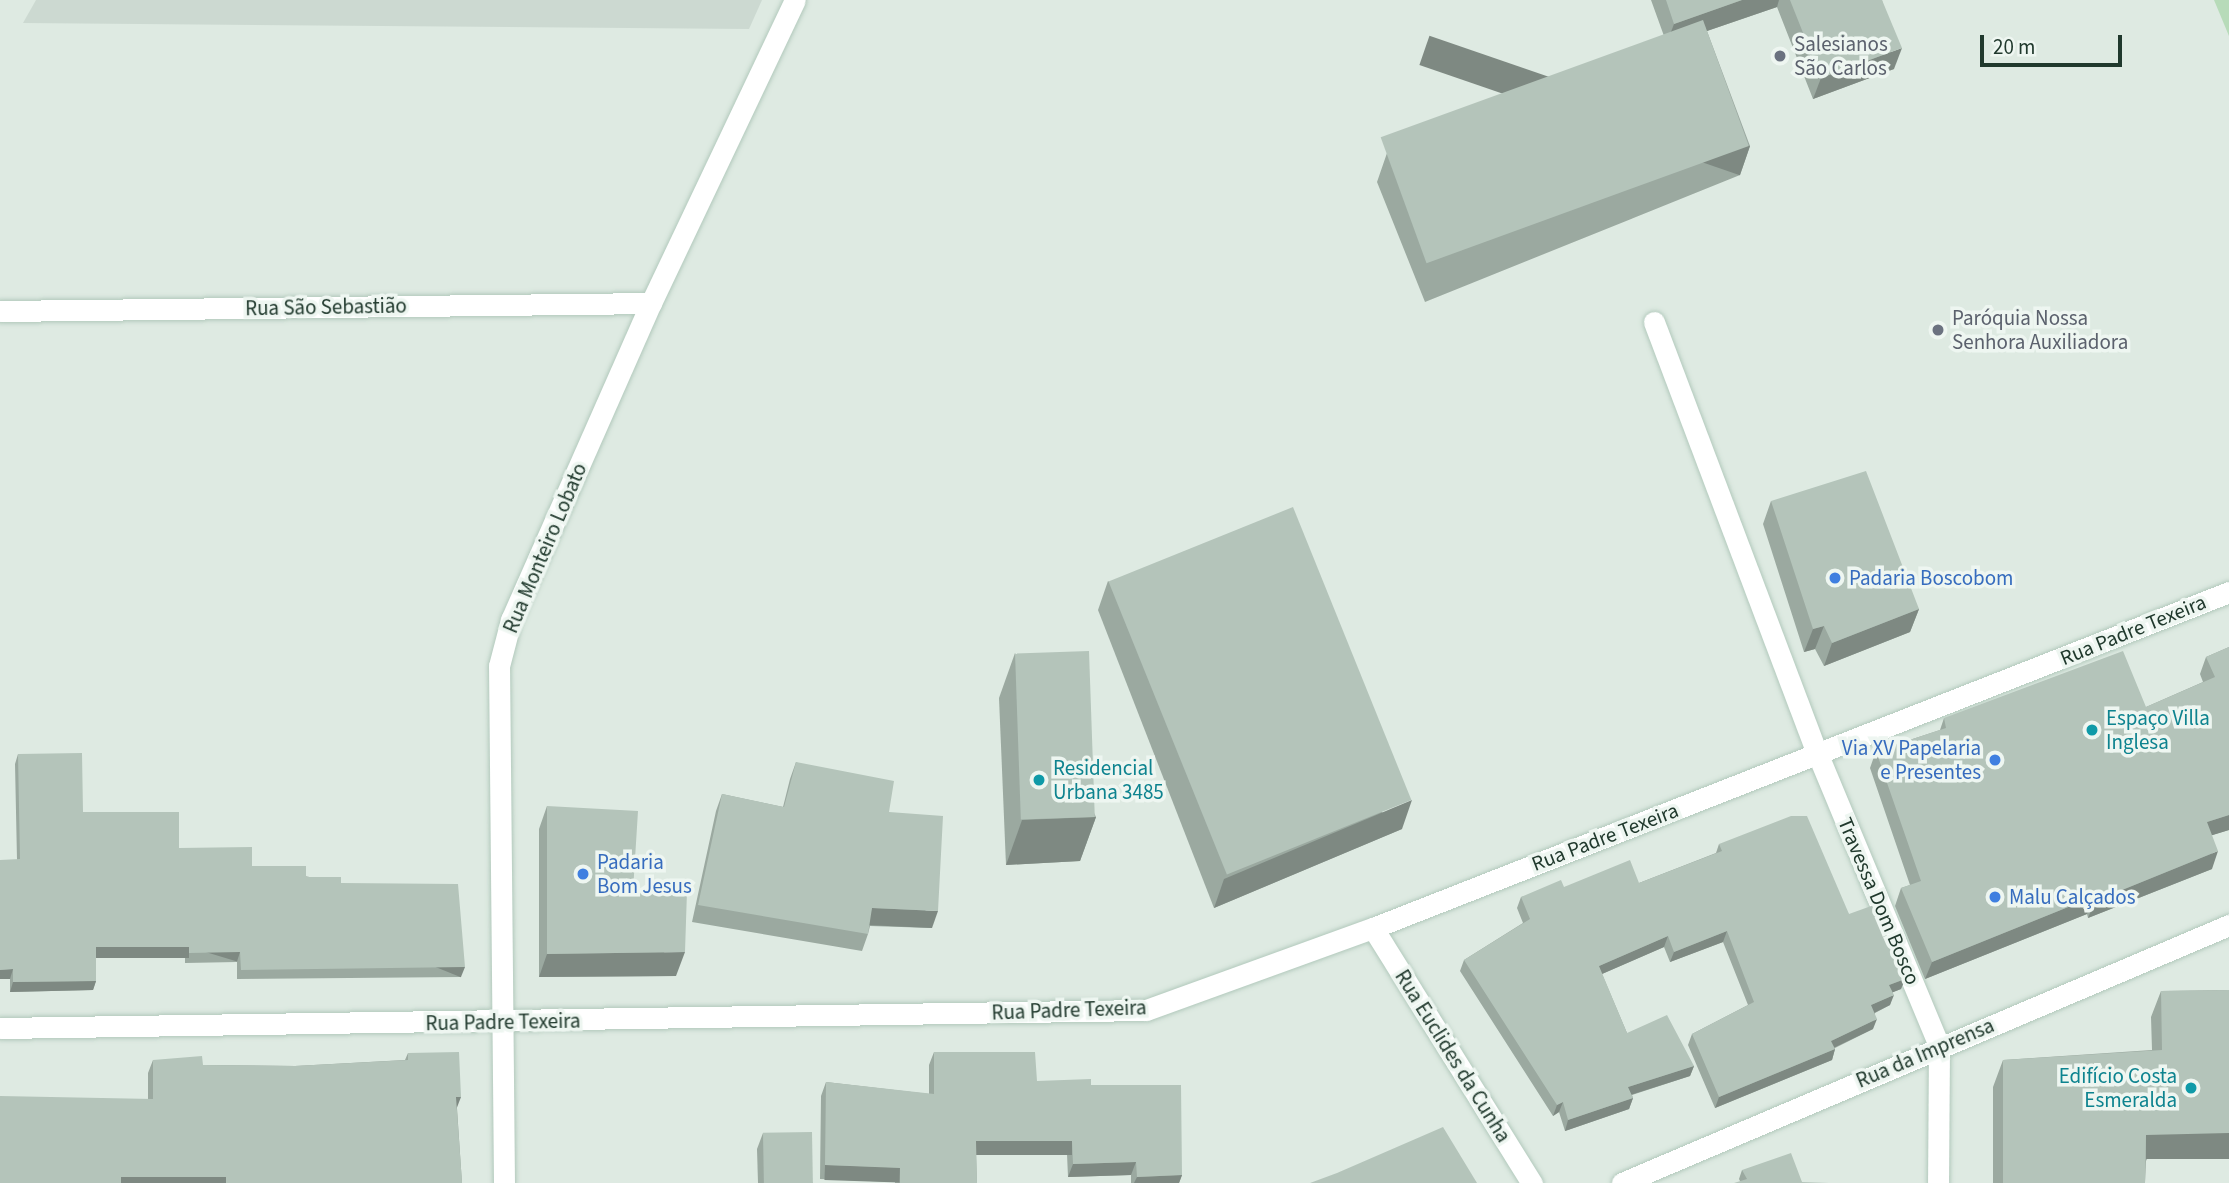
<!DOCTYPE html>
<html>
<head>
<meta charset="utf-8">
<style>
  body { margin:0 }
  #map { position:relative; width:2229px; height:1183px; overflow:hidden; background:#deeae2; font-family:"Source Sans 3",sans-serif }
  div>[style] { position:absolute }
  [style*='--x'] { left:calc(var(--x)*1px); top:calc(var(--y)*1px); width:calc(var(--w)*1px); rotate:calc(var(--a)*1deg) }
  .built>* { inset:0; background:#ccd9d1 }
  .green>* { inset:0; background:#b7dbb9 }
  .roads { filter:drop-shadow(0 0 2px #b2c9bc) drop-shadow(0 0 2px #b2c9bc) }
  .service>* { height:21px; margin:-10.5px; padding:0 10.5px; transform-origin:10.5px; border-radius:10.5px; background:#fff }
  .minor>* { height:21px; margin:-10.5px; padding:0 10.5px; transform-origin:10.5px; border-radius:10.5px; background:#fff }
  .secondary>* { height:21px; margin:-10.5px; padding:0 10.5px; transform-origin:10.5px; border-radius:10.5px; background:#fff }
  .wall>* { inset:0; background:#9ba9a0 }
  .shaded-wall>* { inset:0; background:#7e8982; transform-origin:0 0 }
  .building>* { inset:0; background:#b4c4ba; transform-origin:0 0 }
  .dots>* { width:19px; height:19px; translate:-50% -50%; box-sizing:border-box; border:4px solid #eef6f1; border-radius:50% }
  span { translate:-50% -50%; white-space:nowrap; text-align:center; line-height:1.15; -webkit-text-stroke:7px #eef6f1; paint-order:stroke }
  .worship-label { font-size:21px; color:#5b616d }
  .left { translate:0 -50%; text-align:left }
  .street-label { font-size:21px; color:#20392d }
  .shop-label { font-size:21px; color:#366cbe }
  .right { translate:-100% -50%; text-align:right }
  .culture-label { font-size:21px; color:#0d838f }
  .scale { position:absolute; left:1980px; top:35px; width:142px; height:32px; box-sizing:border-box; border:4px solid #20392d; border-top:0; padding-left:9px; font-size:21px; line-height:24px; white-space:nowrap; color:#20392d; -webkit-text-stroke:5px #eef6f1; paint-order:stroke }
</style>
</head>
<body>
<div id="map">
  <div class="built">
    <div style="clip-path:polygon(36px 0,762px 0,749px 29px,23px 23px)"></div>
  </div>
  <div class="green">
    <div style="clip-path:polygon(2214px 0,2229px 0,2229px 36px)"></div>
  </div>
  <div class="roads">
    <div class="service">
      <div style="--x:1654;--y:322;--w:463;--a:69.3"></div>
    </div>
    <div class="minor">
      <div style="--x:0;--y:311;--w:651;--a:-0.7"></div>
      <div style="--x:1818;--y:755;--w:315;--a:67.4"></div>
      <div style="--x:1939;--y:1046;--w:137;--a:90.4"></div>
      <div style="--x:1373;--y:928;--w:301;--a:58.1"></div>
      <div style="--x:504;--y:1183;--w:517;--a:-90.55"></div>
      <div style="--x:499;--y:666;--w:48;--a:-75.4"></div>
      <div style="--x:511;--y:620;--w:347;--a:-66.2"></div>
      <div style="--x:651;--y:303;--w:335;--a:-64.6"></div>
    </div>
    <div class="secondary">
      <div style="--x:0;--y:1028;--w:1146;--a:-0.9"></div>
      <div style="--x:1146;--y:1010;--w:241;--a:-19.9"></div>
      <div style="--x:1373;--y:928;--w:920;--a:-21.43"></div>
      <div style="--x:1622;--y:1183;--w:660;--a:-23.03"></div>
    </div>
  </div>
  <div class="wall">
    <div style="clip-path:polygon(1651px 0,1882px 0,1894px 69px,1813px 99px,1777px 7px,1707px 31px,1750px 146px,1740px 175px,1425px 302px,1377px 182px,1387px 153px,1664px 36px)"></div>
    <div style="clip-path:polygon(1771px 501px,1919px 609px,1910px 632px,1824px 666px,1815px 649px,1804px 652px,1763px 524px)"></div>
    <div style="clip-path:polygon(1108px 581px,1402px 829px,1214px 908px,1098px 610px)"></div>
    <div style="clip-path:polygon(2229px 647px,2229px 830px,2212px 835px,2212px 869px,2088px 918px,2087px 914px,1925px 979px,1895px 906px,1901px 888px,1910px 885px,1870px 768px,1876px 751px,1940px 730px,1944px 718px,2146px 707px,2203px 682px,2200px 674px,2206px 657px)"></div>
    <div style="clip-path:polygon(1015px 653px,1096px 817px,1080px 861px,1006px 865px,999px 698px)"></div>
    <div style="clip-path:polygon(18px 754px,83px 812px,179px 848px,252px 866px,341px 883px,461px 977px,237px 979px,237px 962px,185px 963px,185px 957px,96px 957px,96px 981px,93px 990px,10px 992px,10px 979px,0 979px,0 860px,17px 860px,15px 764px)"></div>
    <div style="clip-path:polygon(796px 762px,889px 812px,932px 928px,870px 926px,868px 934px,862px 951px,692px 922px,716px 811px,722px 794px,783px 807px,790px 779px)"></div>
    <div style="clip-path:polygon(547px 806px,633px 891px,676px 976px,539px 977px,539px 829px)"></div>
    <div style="clip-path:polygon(1719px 844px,1849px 914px,1905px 979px,1901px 989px,1893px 992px,1890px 1005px,1875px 1013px,1873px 1029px,1835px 1048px,1835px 1049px,1832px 1060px,1715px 1108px,1688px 1045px,1692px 1034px,1748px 1005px,1723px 942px,1670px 962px,1664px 947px,1602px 974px,1627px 1033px,1694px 1066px,1690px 1076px,1632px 1095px,1633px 1098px,1629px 1109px,1565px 1131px,1559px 1112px,1553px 1116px,1460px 971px,1464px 960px,1523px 923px,1517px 908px,1521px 897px,1564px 887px,1639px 883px,1716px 853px)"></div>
    <div style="clip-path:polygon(2229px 990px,2146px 1161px,2145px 1183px,1993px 1183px,1993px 1087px,2003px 1060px,2152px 1050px,2151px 1017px,2161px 991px)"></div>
    <div style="clip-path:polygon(934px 1052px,1037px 1081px,1091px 1085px,1182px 1175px,1179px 1183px,1131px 1183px,1131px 1175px,1068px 1177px,1067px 1154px,976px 1154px,977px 1183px,895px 1183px,895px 1182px,820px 1179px,821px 1096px,826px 1082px,929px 1094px,929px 1065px)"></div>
    <div style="clip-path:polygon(408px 1053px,457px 1108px,462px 1183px,0 1183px,148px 1099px,148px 1073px,153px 1060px,203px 1065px,295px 1066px,405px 1060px)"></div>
    <div style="clip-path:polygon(763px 1133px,813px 1183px,758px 1183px,757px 1149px)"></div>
    <div style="clip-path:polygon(1742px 1170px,1802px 1182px,1740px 1181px,1739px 1179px)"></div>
  </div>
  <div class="shaded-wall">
    <div style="clip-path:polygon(1742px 0,1779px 0,1777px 7px,1666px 45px,1674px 24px)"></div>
    <div style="clip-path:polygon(1902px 48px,1894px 69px,1813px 99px,1821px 78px)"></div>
    <div style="left:1750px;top:146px;width:31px;height:339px;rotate:109deg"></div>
    <div style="clip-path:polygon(1919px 609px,1910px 632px,1824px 666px,1832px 643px)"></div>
    <div style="clip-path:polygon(1824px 626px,1815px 649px,1804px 652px,1813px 629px)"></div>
    <div style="clip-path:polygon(1412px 800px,1402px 829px,1214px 908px,1224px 879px)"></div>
    <div style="clip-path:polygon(2229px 815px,2229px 830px,2200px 839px,2207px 822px)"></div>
    <div style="clip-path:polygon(1096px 817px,1080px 861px,1006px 865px,1022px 820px)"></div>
    <div style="clip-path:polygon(2218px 851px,2212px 869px,2088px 918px,2095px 901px)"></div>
    <div style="clip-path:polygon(2093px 897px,2087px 914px,1925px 979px,1932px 962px)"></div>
    <div style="clip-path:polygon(872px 908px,938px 911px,932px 928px,866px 925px)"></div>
    <div style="clip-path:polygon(1727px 931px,1723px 942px,1670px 962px,1674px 952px)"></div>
    <div style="clip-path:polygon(1668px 936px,1664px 947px,1595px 977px,1599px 966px)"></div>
    <div style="left:96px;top:947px;width:93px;height:11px"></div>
    <div style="left:240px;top:952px;width:10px;height:51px;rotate:107deg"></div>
    <div style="clip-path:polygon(685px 952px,676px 976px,539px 977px,547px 954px)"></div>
    <div style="left:465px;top:967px;width:11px;height:224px;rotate:112deg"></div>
    <div style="clip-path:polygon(13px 969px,10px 979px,0 979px,0 970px)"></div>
    <div style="clip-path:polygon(1905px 979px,1901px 989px,1886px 995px,1889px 985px)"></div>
    <div style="clip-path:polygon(96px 981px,93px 990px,10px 992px,13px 982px)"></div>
    <div style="clip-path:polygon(1894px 995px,1890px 1005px,1868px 1016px,1871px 1005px)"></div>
    <div style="clip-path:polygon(1877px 1019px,1873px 1029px,1827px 1051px,1831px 1041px)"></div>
    <div style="clip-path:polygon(1835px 1049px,1832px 1060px,1715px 1108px,1719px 1097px)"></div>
    <div style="clip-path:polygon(1694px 1066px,1690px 1076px,1624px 1097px,1628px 1087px)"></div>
    <div style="clip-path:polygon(456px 1097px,461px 1097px,456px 1110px)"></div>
    <div style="clip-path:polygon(1633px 1098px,1629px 1109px,1565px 1131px,1568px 1120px)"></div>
    <div style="clip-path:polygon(1563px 1102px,1559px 1112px,1553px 1116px,1557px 1105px)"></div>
    <div style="left:2229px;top:1133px;width:26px;height:83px;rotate:90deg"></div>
    <div style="left:976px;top:1141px;width:96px;height:14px"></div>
    <div style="clip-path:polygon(1136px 1162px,1131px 1175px,1068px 1177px,1073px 1164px)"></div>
    <div style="left:825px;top:1165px;width:75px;height:15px;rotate:2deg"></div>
    <div style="clip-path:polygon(1182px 1175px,1179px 1183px,1134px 1183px,1137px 1177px)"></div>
    <div style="left:121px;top:1177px;width:105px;height:6px"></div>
  </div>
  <div class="building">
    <div style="clip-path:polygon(1666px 0,1742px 0,1674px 24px)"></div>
    <div style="clip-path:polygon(1790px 0,1882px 0,1902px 48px,1821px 78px)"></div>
    <div style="left:1703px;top:20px;width:134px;height:343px;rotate:70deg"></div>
    <div style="clip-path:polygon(1866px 471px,1919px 609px,1832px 643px,1824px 626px,1813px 629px,1771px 501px)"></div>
    <div style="left:1293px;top:507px;width:316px;height:199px;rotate:68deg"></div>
    <div style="clip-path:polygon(2229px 647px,2229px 815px,2207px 822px,2218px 851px,2095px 901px,2093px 897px,1932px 962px,1901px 888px,1921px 881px,1876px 751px,1946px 728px,1944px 718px,2123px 651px,2146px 707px,2215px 677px,2206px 657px)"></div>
    <div style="left:1089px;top:651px;width:166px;height:74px;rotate:88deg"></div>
    <div style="clip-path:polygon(82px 753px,83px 812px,179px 812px,179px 848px,252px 847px,252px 866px,306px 866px,306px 877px,341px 877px,341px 883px,458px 884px,465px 967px,241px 970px,240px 952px,189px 953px,189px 947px,96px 947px,96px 981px,13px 982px,13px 969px,0 970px,0 860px,20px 859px,18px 754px)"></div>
    <div style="clip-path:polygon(796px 762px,894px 781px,889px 812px,943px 816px,938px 911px,872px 908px,868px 934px,698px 905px,722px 794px,784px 807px)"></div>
    <div style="clip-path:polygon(547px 806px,638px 811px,633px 891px,687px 891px,685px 952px,547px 954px)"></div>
    <div style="clip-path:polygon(1791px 816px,1807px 816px,1849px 914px,1874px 905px,1905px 979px,1889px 985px,1894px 995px,1871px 1005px,1877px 1019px,1831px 1041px,1835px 1049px,1719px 1097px,1692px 1034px,1754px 1002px,1727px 931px,1674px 952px,1668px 936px,1599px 966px,1627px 1033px,1667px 1015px,1694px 1066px,1628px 1087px,1633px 1098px,1568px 1120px,1563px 1102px,1557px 1105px,1464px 960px,1530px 919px,1521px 897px,1561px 880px,1564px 887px,1630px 860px,1639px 883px,1722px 851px,1719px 844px)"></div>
    <div style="clip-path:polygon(2229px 990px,2229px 1133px,2146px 1135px,2145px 1183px,2003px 1183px,2003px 1060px,2162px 1050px,2161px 991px)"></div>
    <div style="clip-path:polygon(459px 1052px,461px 1097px,456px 1097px,462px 1183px,226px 1183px,226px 1177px,121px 1177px,121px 1183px,0 1183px,0 1096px,153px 1099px,153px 1060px,202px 1056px,203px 1065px,295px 1066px,408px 1060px,408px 1053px)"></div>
    <div style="clip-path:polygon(934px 1052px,1035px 1052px,1037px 1081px,1091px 1079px,1091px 1085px,1181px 1085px,1182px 1175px,1137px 1177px,1136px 1162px,1073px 1164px,1072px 1141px,976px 1141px,977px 1183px,900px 1183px,900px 1168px,825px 1165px,826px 1082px,934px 1094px)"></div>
    <div style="clip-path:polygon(1443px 1127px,1477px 1183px,1310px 1183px,1337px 1173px)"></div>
    <div style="left:812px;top:1132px;width:51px;height:49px;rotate:89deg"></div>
    <div style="clip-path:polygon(1791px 1153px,1802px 1182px,1829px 1183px,1734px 1183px,1747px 1179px,1742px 1170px)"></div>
  </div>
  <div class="dots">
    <div style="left:1780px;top:56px;background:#6b7280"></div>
    <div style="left:1938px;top:330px;background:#6b7280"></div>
    <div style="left:1835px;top:578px;background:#3f7fe0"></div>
    <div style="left:2092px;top:730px;background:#0f9aa8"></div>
    <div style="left:1995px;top:760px;background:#3f7fe0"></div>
    <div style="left:1039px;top:780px;background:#0f9aa8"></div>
    <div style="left:583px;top:874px;background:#3f7fe0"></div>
    <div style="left:1995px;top:897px;background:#3f7fe0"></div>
    <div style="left:2191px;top:1088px;background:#0f9aa8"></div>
  </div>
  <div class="worship-label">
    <span class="left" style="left:1794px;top:56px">Salesianos<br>São Carlos</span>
    <span class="left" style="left:1952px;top:330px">Paróquia Nossa<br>Senhora Auxiliadora</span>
  </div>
  <div class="street-label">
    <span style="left:326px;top:307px;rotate:-1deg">Rua São Sebastião</span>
    <span style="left:545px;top:548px;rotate:-67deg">Rua Monteiro Lobato</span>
    <span style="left:2133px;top:630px;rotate:-22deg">Rua Padre Texeira</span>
    <span style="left:1605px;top:837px;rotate:-21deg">Rua Padre Texeira</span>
    <span style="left:1879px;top:901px;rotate:67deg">Travessa Dom Bosco</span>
    <span style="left:1069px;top:1010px;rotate:-2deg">Rua Padre Texeira</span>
    <span style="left:503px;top:1022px;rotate:-1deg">Rua Padre Texeira</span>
    <span style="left:1925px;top:1053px;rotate:-23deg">Rua da Imprensa</span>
    <span style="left:1453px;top:1056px;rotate:58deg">Rua Euclides da Cunha</span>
  </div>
  <div class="shop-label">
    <span class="left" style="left:1849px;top:578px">Padaria Boscobom</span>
    <span class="right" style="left:1981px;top:760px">Via XV Papelaria<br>e Presentes</span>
    <span class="left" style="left:597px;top:874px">Padaria<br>Bom Jesus</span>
    <span class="left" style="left:2009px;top:897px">Malu Calçados</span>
  </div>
  <div class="culture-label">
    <span class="left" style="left:2106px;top:730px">Espaço Villa<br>Inglesa</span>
    <span class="left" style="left:1053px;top:780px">Residencial<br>Urbana 3485</span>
    <span class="right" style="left:2177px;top:1088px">Edifício Costa<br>Esmeralda</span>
  </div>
  <div class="scale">20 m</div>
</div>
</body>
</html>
